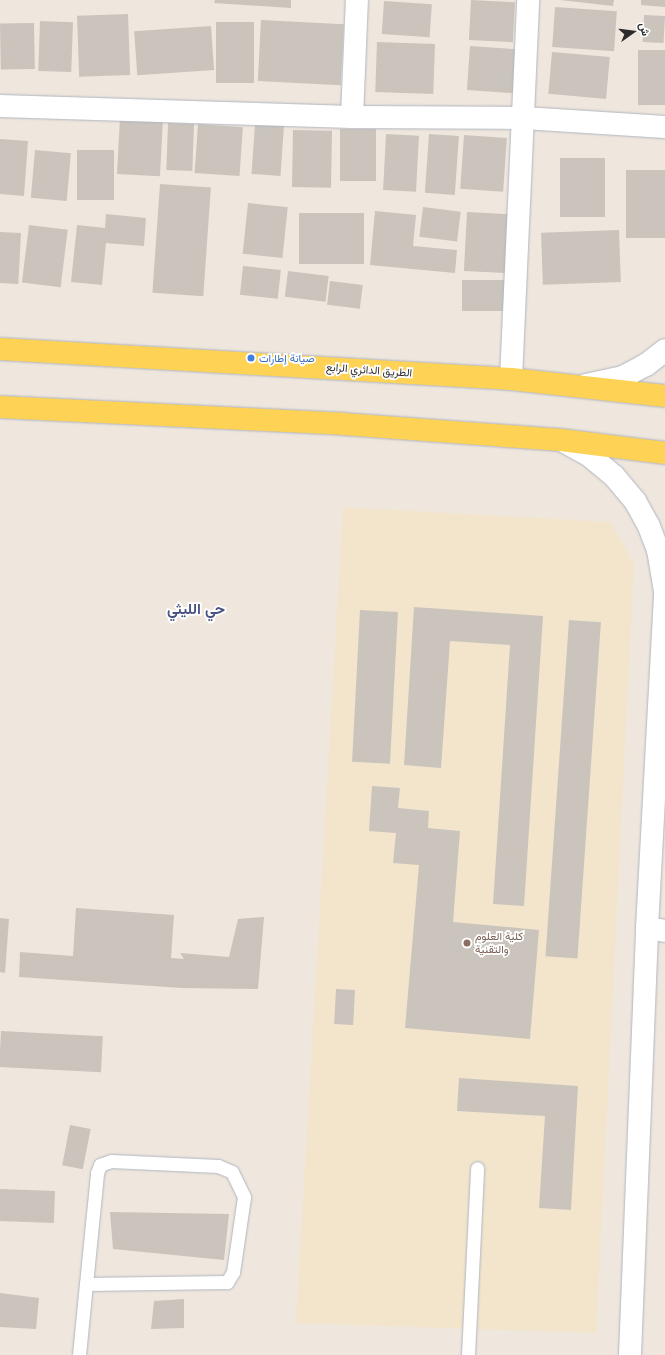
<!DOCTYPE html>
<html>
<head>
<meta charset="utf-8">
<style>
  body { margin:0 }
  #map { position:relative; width:665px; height:1355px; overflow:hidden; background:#efe7dd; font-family:Quicksand,Vazirmatn,sans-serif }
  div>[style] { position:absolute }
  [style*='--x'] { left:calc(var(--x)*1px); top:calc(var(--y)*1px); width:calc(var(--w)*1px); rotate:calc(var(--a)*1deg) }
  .education>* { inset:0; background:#f2e5cc }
  .building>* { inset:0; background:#cac4bd; transform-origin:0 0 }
  .roads { filter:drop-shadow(0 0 1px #b1b5c1) drop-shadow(0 0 1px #b1b5c1) }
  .lane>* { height:13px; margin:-6.5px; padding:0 6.5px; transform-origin:6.5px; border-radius:6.5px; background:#fff }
  .street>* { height:22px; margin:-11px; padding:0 11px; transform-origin:11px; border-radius:11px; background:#fff }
  .secondary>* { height:22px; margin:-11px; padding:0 11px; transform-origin:11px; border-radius:11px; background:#fff }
  .primary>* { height:22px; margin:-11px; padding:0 11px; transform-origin:11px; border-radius:11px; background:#fdd255 }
  .dots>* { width:11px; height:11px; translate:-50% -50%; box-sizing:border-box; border:2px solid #fff; border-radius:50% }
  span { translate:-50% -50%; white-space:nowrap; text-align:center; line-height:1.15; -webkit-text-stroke:3.5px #fff; paint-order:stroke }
  .shop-label { font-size:11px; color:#366cbe }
  .left { translate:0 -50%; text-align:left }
  .street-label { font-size:11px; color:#2c2c2c }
  .education-label { font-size:11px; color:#785e54 }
  .district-label { font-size:15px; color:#485381; font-weight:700 }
  .north { position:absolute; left:613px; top:12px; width:40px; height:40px; -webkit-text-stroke:3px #fff; paint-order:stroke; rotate:76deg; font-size:11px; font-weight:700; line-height:16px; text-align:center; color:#2c2c2c }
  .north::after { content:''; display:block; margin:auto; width:14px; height:18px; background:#2c2c2c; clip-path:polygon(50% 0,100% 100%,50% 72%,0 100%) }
</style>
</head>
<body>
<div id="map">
  <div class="education">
    <div style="clip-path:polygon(343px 507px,610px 522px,634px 563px,596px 1333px,296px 1323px)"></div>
  </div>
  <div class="building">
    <div style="clip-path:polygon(215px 0,291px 0,291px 8px,214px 3px)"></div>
    <div style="left:471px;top:0;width:44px;height:40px;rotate:3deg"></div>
    <div style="clip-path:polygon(560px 0,614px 0,613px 6px)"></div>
    <div style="clip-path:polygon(641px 0,665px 0,665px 7px,641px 5px)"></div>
    <div style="left:384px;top:1px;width:48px;height:33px;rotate:4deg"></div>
    <div style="left:555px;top:7px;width:62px;height:40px;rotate:4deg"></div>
    <div style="left:128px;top:14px;width:61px;height:51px;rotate:88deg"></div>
    <div style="left:644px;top:15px;width:21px;height:27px;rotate:3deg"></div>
    <div style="left:261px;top:20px;width:83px;height:61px;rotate:3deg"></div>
    <div style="left:40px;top:21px;width:33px;height:50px;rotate:2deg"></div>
    <div style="left:216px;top:22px;width:38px;height:61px"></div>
    <div style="left:34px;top:23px;width:46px;height:34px;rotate:89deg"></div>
    <div style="left:211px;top:26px;width:44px;height:77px;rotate:86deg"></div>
    <div style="left:377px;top:42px;width:58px;height:50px;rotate:2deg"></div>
    <div style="left:470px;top:46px;width:48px;height:44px;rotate:4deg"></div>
    <div style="left:638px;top:50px;width:27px;height:55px"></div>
    <div style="left:552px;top:52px;width:58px;height:42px;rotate:5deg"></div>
    <div style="left:120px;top:117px;width:43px;height:57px;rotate:3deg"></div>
    <div style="left:168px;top:123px;width:26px;height:47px;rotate:2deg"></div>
    <div style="left:198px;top:124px;width:45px;height:49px;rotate:4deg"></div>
    <div style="left:255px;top:124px;width:29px;height:50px;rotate:4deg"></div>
    <div style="left:340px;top:129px;width:36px;height:52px"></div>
    <div style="left:293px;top:130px;width:39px;height:57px;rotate:1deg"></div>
    <div style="left:386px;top:134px;width:33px;height:56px;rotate:3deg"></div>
    <div style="left:429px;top:134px;width:30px;height:59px;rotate:4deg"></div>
    <div style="left:464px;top:135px;width:43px;height:54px;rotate:4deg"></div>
    <div style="clip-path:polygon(0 139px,28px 141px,24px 196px,0 194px)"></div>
    <div style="left:35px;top:150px;width:36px;height:48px;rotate:5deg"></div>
    <div style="left:77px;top:150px;width:37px;height:50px"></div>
    <div style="left:560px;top:158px;width:45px;height:59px"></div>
    <div style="left:626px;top:170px;width:39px;height:68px"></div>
    <div style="left:160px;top:184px;width:51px;height:109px;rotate:4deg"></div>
    <div style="left:248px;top:203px;width:40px;height:51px;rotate:6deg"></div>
    <div style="left:423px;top:207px;width:38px;height:30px;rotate:7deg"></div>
    <div style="clip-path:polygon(375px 211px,416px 215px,413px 246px,457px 250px,455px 273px,370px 265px)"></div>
    <div style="left:467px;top:212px;width:50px;height:59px;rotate:3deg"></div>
    <div style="left:364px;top:213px;width:51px;height:65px;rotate:90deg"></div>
    <div style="clip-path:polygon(106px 214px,146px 218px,144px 246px,106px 243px,102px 285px,71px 282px,77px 225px,105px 228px)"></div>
    <div style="left:29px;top:225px;width:39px;height:58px;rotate:7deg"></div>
    <div style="left:619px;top:230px;width:52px;height:78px;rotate:88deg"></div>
    <div style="left:0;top:232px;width:21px;height:51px;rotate:3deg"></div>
    <div style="left:243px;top:266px;width:38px;height:29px;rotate:6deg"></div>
    <div style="left:288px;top:271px;width:41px;height:26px;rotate:7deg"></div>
    <div style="left:504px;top:280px;width:31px;height:42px;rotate:90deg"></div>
    <div style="left:330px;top:281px;width:33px;height:24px;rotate:7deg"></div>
    <div style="clip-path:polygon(414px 607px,543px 616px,524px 906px,493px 904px,510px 645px,450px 641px,441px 768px,404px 765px)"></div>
    <div style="left:360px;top:610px;width:38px;height:152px;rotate:3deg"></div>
    <div style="left:569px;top:620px;width:32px;height:337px;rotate:4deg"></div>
    <div style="clip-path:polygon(372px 786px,400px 788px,398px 808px,429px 811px,428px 828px,460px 831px,453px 922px,539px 930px,530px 1039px,405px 1028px,419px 865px,393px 863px,396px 833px,369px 831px)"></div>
    <div style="clip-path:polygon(76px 908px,174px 915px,171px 958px,184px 959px,180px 953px,229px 957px,238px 919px,264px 917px,258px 989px,182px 988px,19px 977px,20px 952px,73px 956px)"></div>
    <div style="clip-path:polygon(0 918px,9px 919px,5px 973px,0 972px)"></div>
    <div style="left:336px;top:989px;width:19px;height:35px;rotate:3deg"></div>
    <div style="left:1px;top:1031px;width:102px;height:36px;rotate:3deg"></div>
    <div style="clip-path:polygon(459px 1078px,578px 1086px,571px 1210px,539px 1208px,545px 1116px,457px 1111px)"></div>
    <div style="left:70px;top:1125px;width:21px;height:41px;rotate:11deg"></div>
    <div style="left:0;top:1189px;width:55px;height:32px;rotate:2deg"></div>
    <div style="clip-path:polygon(110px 1212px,229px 1214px,224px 1260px,113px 1249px)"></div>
    <div style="clip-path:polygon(0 1293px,39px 1298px,36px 1329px,0 1327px)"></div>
    <div style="clip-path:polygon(184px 1299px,184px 1328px,151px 1329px,154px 1301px)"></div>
  </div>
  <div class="roads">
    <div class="lane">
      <div style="--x:79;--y:1355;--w:71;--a:-84.4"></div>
      <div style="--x:86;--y:1284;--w:112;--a:-84.3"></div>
      <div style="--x:97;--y:1173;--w:9;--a:-69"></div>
      <div style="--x:100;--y:1165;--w:12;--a:-20"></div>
      <div style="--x:111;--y:1161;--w:107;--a:2.7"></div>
      <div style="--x:218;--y:1166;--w:15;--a:23"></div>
      <div style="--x:232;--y:1172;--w:28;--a:64"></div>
      <div style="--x:244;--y:1197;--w:76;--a:98.3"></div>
      <div style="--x:233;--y:1272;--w:12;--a:121"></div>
      <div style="--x:227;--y:1282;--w:141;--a:179.2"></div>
      <div style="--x:468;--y:1355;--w:187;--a:-87.2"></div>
    </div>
    <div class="street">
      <div style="--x:0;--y:106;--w:352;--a:1.8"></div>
      <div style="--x:352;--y:117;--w:172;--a:0.3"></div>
      <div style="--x:524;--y:118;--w:141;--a:3.7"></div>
      <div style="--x:352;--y:117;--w:117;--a:-87.6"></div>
      <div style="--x:511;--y:379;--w:379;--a:-87.4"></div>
      <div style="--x:586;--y:385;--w:38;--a:-12"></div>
      <div style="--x:623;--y:377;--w:26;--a:-28"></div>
      <div style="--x:646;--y:365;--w:24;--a:-38"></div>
      <div style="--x:647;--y:928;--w:18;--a:9"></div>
    </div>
    <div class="secondary">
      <div style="--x:561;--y:440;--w:33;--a:29"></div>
      <div style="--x:590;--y:456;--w:31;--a:40"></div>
      <div style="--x:614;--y:476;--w:33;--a:50"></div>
      <div style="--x:635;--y:501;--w:26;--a:61"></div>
      <div style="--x:648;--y:524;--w:28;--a:69"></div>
      <div style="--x:658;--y:550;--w:42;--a:80.3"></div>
      <div style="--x:630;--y:1355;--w:427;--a:-87.7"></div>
      <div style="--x:647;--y:928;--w:333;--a:-86.9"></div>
    </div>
    <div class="primary">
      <div style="--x:0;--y:349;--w:512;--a:3.36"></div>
      <div style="--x:511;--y:379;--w:155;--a:6.3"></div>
      <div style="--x:0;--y:407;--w:343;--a:2.8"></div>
      <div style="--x:343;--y:424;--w:219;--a:4.2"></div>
      <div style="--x:561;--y:440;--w:105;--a:7.1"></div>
    </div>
  </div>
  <div class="dots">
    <div style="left:251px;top:358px;background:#3f7fe0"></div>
    <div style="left:467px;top:943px;background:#8d6e63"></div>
  </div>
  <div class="shop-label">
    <span class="left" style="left:259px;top:358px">صيانة إطارات</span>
  </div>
  <div class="street-label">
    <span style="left:369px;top:370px;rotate:4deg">الطريق الدائري الرابع</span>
  </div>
  <div class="education-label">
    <span class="left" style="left:475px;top:943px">كلية العلوم<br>والتقنية</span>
  </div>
  <div class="district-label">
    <span style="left:196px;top:609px">حي الليثي</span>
  </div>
  <div class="north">ش</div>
</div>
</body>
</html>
